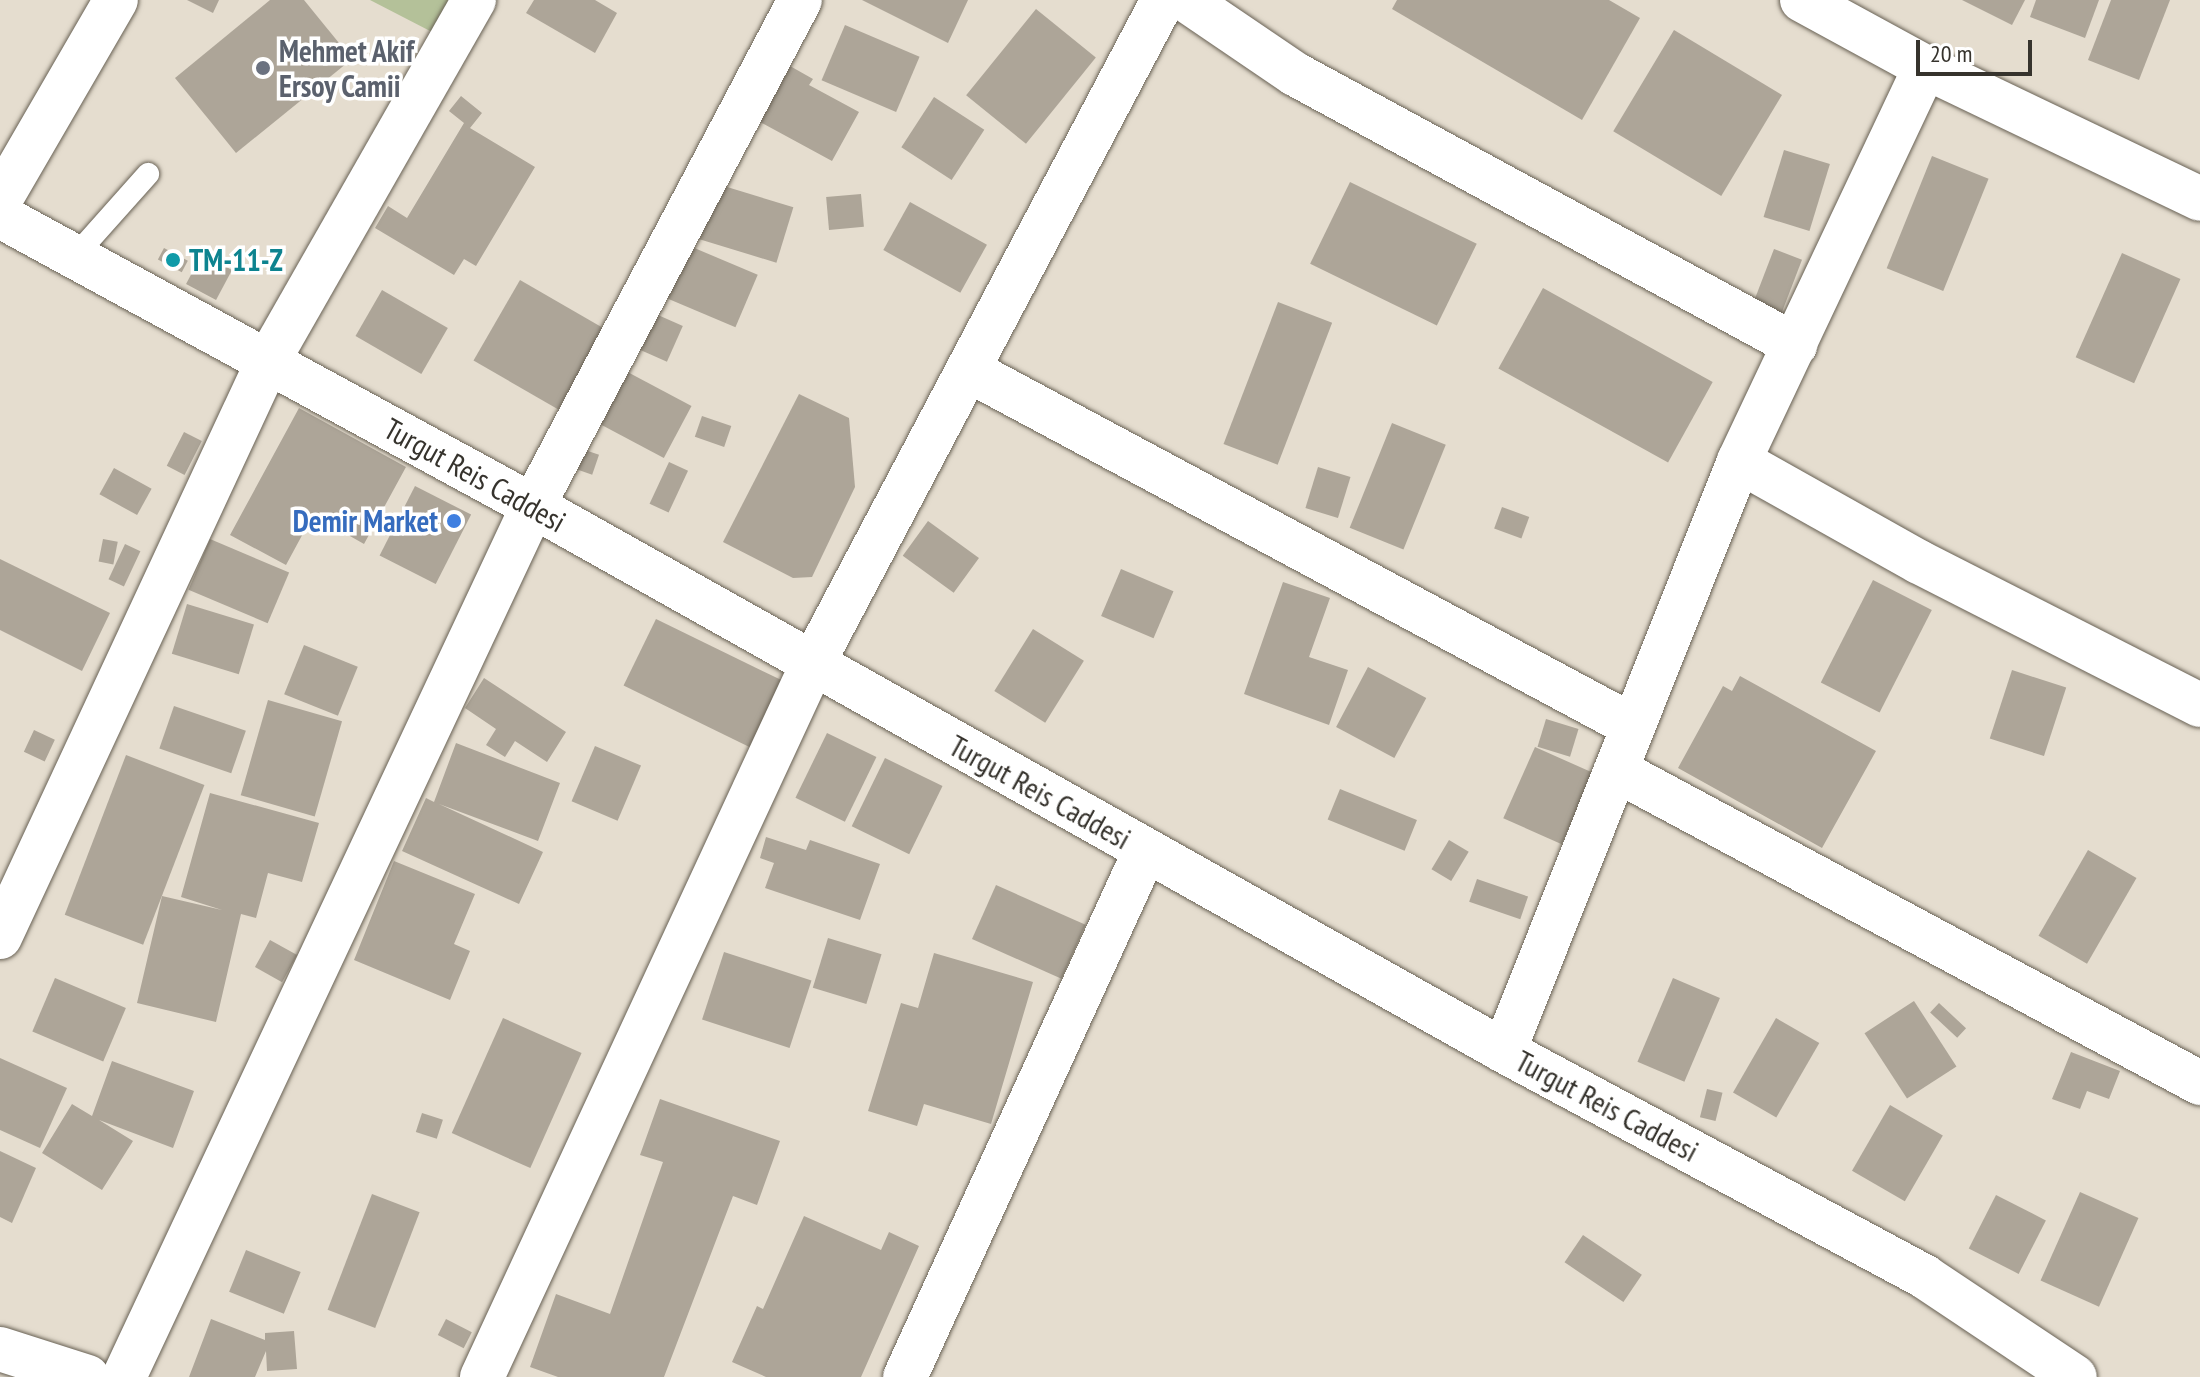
<!DOCTYPE html>
<html>
<head>
<meta charset="utf-8">
<style>
  body { margin:0 }
  #map { position:relative; width:2200px; height:1377px; overflow:hidden; background:#e5ddcf; font-family:"PT Sans Narrow",sans-serif }
  div>[style] { position:absolute }
  [style*='--x'] { left:calc(var(--x)*1px); top:calc(var(--y)*1px); width:calc(var(--w)*1px); rotate:calc(var(--a)*1deg) }
  .green>* { inset:0; background:#b4c199 }
  .building>* { inset:0; background:#ada598; transform-origin:0 0 }
  .roads { filter:drop-shadow(0 0 2px #686154) drop-shadow(0 0 2px #686154) }
  .service>* { height:22px; margin:-11px; padding:0 11px; transform-origin:11px; border-radius:11px; background:#fff }
  .minor>* { height:44px; margin:-22px; padding:0 22px; transform-origin:22px; border-radius:22px; background:#fff }
  .tertiary>* { height:44px; margin:-22px; padding:0 22px; transform-origin:22px; border-radius:22px; background:#fff }
  .dots>* { width:22px; height:22px; translate:-50% -50%; box-sizing:border-box; border:4px solid #fff; border-radius:50% }
  span { translate:-50% -50%; white-space:nowrap; text-align:center; line-height:1.15; -webkit-text-stroke:7px #fff; paint-order:stroke }
  .worship-label { font-size:30px; color:#5b616d; font-weight:700 }
  .left { translate:0 -50%; text-align:left }
  .culture-label { font-size:30px; color:#0d838f; font-weight:700 }
  .street-label { font-size:30px; color:#36332d }
  .shop-label { font-size:30px; color:#366cbe; font-weight:700 }
  .right { translate:-100% -50%; text-align:right }
  .scale { position:absolute; left:1916px; top:40px; width:116px; height:36px; box-sizing:border-box; border:4px solid #36332d; border-top:0; padding-left:10px; font-size:24px; line-height:28px; white-space:nowrap; color:#36332d; -webkit-text-stroke:6px #fff; paint-order:stroke }
</style>
</head>
<body>
<div id="map">
  <div class="green">
    <div style="clip-path:polygon(370px 0,451px 0,432px 32px)"></div>
  </div>
  <div class="building">
    <div style="clip-path:polygon(187px 0,219px 0,213px 13px)"></div>
    <div style="clip-path:polygon(270px 0,304px 0,352px 59px,236px 153px,175px 78px)"></div>
    <div style="clip-path:polygon(534px 0,595px 0,617px 13px,595px 53px,526px 13px)"></div>
    <div style="clip-path:polygon(862px 0,968px 0,948px 43px)"></div>
    <div style="clip-path:polygon(1397px 0,1609px 0,1640px 18px,1582px 120px,1392px 9px)"></div>
    <div style="clip-path:polygon(1962px 0,2025px 0,2012px 25px)"></div>
    <div style="clip-path:polygon(2036px 0,2099px 0,2085px 38px,2030px 17px)"></div>
    <div style="clip-path:polygon(2111px 0,2170px 0,2139px 80px,2088px 60px)"></div>
    <div style="left:1036px;top:9px;width:77px;height:111px;rotate:39deg"></div>
    <div style="left:845px;top:25px;width:81px;height:60px;rotate:23deg"></div>
    <div style="left:1674px;top:30px;width:126px;height:118px;rotate:31deg"></div>
    <div style="clip-path:polygon(790px 66px,813px 79px,809px 85px,859px 112px,832px 161px,760px 122px)"></div>
    <div style="clip-path:polygon(461px 96px,482px 113px,470px 128px,535px 167px,476px 266px,464px 259px,454px 275px,375px 228px,388px 206px,407px 218px,464px 123px,449px 111px)"></div>
    <div style="left:934px;top:97px;width:60px;height:60px;rotate:33deg"></div>
    <div style="left:1784px;top:150px;width:48px;height:70px;rotate:17deg"></div>
    <div style="left:1932px;top:156px;width:61px;height:121px;rotate:22deg"></div>
    <div style="left:1350px;top:182px;width:141px;height:91px;rotate:26deg"></div>
    <div style="left:714px;top:183px;width:83px;height:58px;rotate:17deg"></div>
    <div style="left:861px;top:194px;width:33px;height:35px;rotate:85deg"></div>
    <div style="left:910px;top:202px;width:88px;height:55px;rotate:29deg"></div>
    <div style="left:685px;top:244px;width:79px;height:57px;rotate:23deg"></div>
    <div style="left:164px;top:248px;width:27px;height:13px;rotate:28deg"></div>
    <div style="left:1774px;top:249px;width:30px;height:60px;rotate:21deg"></div>
    <div style="left:2122px;top:253px;width:64px;height:114px;rotate:24deg"></div>
    <div style="left:202px;top:254px;width:34px;height:34px;rotate:28deg"></div>
    <div style="left:520px;top:280px;width:98px;height:93px;rotate:30deg"></div>
    <div style="left:1543px;top:288px;width:194px;height:92px;rotate:29deg"></div>
    <div style="left:382px;top:290px;width:76px;height:53px;rotate:30deg"></div>
    <div style="left:1278px;top:302px;width:58px;height:152px;rotate:21deg"></div>
    <div style="left:649px;top:311px;width:37px;height:39px;rotate:24deg"></div>
    <div style="left:620px;top:368px;width:81px;height:59px;rotate:28deg"></div>
    <div style="clip-path:polygon(799px 394px,849px 418px,855px 487px,812px 577px,793px 578px,723px 542px)"></div>
    <div style="clip-path:polygon(299px 408px,406px 467px,364px 544px,313px 515px,286px 565px,230px 535px)"></div>
    <div style="left:702px;top:416px;width:31px;height:22px;rotate:19deg"></div>
    <div style="left:1392px;top:423px;width:58px;height:113px;rotate:22deg"></div>
    <div style="left:184px;top:432px;width:20px;height:38px;rotate:27deg"></div>
    <div style="left:582px;top:449px;width:18px;height:21px;rotate:19deg"></div>
    <div style="left:669px;top:462px;width:21px;height:46px;rotate:25deg"></div>
    <div style="left:1318px;top:467px;width:34px;height:43px;rotate:17deg"></div>
    <div style="left:114px;top:468px;width:43px;height:30px;rotate:29deg"></div>
    <div style="left:415px;top:486px;width:63px;height:78px;rotate:27deg"></div>
    <div style="left:1502px;top:507px;width:29px;height:23px;rotate:20deg"></div>
    <div style="left:928px;top:521px;width:63px;height:43px;rotate:36deg"></div>
    <div style="left:103px;top:539px;width:15px;height:23px;rotate:11deg"></div>
    <div style="left:210px;top:539px;width:86px;height:55px;rotate:23deg"></div>
    <div style="left:125px;top:544px;width:17px;height:39px;rotate:25deg"></div>
    <div style="clip-path:polygon(0 559px,110px 613px,82px 671px,0 630px)"></div>
    <div style="left:1121px;top:569px;width:57px;height:51px;rotate:23deg"></div>
    <div style="left:1873px;top:580px;width:66px;height:115px;rotate:27deg"></div>
    <div style="clip-path:polygon(1283px 582px,1330px 598px,1309px 657px,1348px 670px,1329px 725px,1244px 694px)"></div>
    <div style="left:187px;top:604px;width:70px;height:52px;rotate:17deg"></div>
    <div style="left:656px;top:619px;width:140px;height:74px;rotate:26deg"></div>
    <div style="left:1033px;top:629px;width:60px;height:73px;rotate:32deg"></div>
    <div style="left:304px;top:645px;width:58px;height:53px;rotate:22deg"></div>
    <div style="left:1368px;top:667px;width:66px;height:68px;rotate:28deg"></div>
    <div style="left:2012px;top:670px;width:57px;height:72px;rotate:18deg"></div>
    <div style="clip-path:polygon(1740px 676px,1876px 751px,1822px 848px,1678px 768px,1723px 686px,1732px 691px)"></div>
    <div style="clip-path:polygon(484px 678px,566px 732px,547px 762px,515px 741px,505px 757px,486px 745px,496px 729px,465px 708px)"></div>
    <div style="left:268px;top:700px;width:77px;height:99px;rotate:16deg"></div>
    <div style="left:174px;top:706px;width:76px;height:45px;rotate:19deg"></div>
    <div style="left:1546px;top:719px;width:34px;height:29px;rotate:17deg"></div>
    <div style="left:34px;top:730px;width:23px;height:24px;rotate:25deg"></div>
    <div style="left:827px;top:733px;width:55px;height:72px;rotate:26deg"></div>
    <div style="clip-path:polygon(456px 743px,560px 783px,538px 841px,439px 804px,543px 852px,519px 904px,402px 851px,426px 798px,434px 802px)"></div>
    <div style="left:595px;top:746px;width:50px;height:60px;rotate:23deg"></div>
    <div style="left:1535px;top:747px;width:64px;height:78px;rotate:24deg"></div>
    <div style="left:126px;top:755px;width:84px;height:171px;rotate:21deg"></div>
    <div style="left:885px;top:758px;width:64px;height:76px;rotate:26deg"></div>
    <div style="left:1340px;top:789px;width:83px;height:33px;rotate:22deg"></div>
    <div style="clip-path:polygon(210px 793px,319px 823px,302px 882px,268px 873px,256px 918px,241px 914px,216px 1022px,137px 1003px,162px 896px,222px 910px,181px 897px)"></div>
    <div style="clip-path:polygon(766px 837px,806px 850px,810px 840px,880px 864px,860px 920px,765px 888px,774px 863px,760px 858px)"></div>
    <div style="left:1449px;top:840px;width:23px;height:34px;rotate:31deg"></div>
    <div style="left:2088px;top:850px;width:56px;height:99px;rotate:30deg"></div>
    <div style="clip-path:polygon(394px 861px,475px 894px,454px 944px,470px 951px,450px 1000px,354px 960px)"></div>
    <div style="left:1477px;top:879px;width:54px;height:24px;rotate:19deg"></div>
    <div style="left:996px;top:885px;width:98px;height:59px;rotate:24deg"></div>
    <div style="left:828px;top:938px;width:56px;height:52px;rotate:17deg"></div>
    <div style="left:270px;top:940px;width:31px;height:31px;rotate:29deg"></div>
    <div style="left:724px;top:952px;width:92px;height:71px;rotate:18deg"></div>
    <div style="clip-path:polygon(934px 953px,1033px 982px,991px 1124px,924px 1104px,917px 1126px,868px 1111px,901px 1003px,918px 1008px)"></div>
    <div style="left:55px;top:978px;width:77px;height:58px;rotate:23deg"></div>
    <div style="left:1673px;top:978px;width:51px;height:91px;rotate:23deg"></div>
    <div style="left:1914px;top:1001px;width:78px;height:59px;rotate:57deg"></div>
    <div style="left:1939px;top:1003px;width:37px;height:13px;rotate:43deg"></div>
    <div style="left:503px;top:1018px;width:86px;height:126px;rotate:24deg"></div>
    <div style="left:1776px;top:1018px;width:50px;height:86px;rotate:30deg"></div>
    <div style="clip-path:polygon(2071px 1052px,2120px 1071px,2109px 1099px,2087px 1091px,2080px 1109px,2052px 1099px)"></div>
    <div style="clip-path:polygon(0 1058px,67px 1088px,40px 1148px,0 1130px)"></div>
    <div style="clip-path:polygon(112px 1061px,194px 1091px,173px 1148px,99px 1120px,133px 1141px,102px 1190px,42px 1153px,72px 1104px,92px 1116px)"></div>
    <div style="left:1707px;top:1089px;width:16px;height:29px;rotate:14deg"></div>
    <div style="clip-path:polygon(660px 1099px,780px 1141px,757px 1205px,733px 1196px,664px 1377px,558px 1377px,530px 1367px,556px 1294px,610px 1314px,663px 1162px,640px 1155px)"></div>
    <div style="left:1890px;top:1105px;width:61px;height:76px;rotate:30deg"></div>
    <div style="left:422px;top:1113px;width:22px;height:20px;rotate:18deg"></div>
    <div style="clip-path:polygon(0 1151px,36px 1168px,12px 1223px,0 1217px)"></div>
    <div style="left:2080px;top:1192px;width:64px;height:97px;rotate:24deg"></div>
    <div style="left:372px;top:1194px;width:51px;height:124px;rotate:21deg"></div>
    <div style="left:1996px;top:1195px;width:56px;height:60px;rotate:27deg"></div>
    <div style="clip-path:polygon(804px 1216px,881px 1250px,889px 1232px,919px 1246px,861px 1377px,766px 1377px,732px 1362px,757px 1306px,763px 1309px)"></div>
    <div style="left:1583px;top:1235px;width:71px;height:33px;rotate:34deg"></div>
    <div style="left:246px;top:1250px;width:59px;height:45px;rotate:22deg"></div>
    <div style="clip-path:polygon(211px 1319px,265px 1340px,265px 1333px,294px 1331px,297px 1369px,267px 1371px,266px 1351px,255px 1377px,189px 1377px)"></div>
    <div style="left:446px;top:1319px;width:29px;height:18px;rotate:27deg"></div>
  </div>
  <div class="roads">
    <div class="service">
      <div style="--x:75;--y:256;--w:110;--a:-48.3"></div>
    </div>
    <div class="minor">
      <div style="--x:1186;--y:0;--w:132;--a:34.2"></div>
      <div style="--x:1295;--y:74;--w:569;--a:28.46"></div>
      <div style="--x:0;--y:200;--w:231;--a:-59.9"></div>
      <div style="--x:968;--y:370;--w:752;--a:28.17"></div>
      <div style="--x:1739;--y:461;--w:206;--a:29.3"></div>
      <div style="--x:1919;--y:562;--w:315;--a:27"></div>
      <div style="--x:1616;--y:770;--w:663;--a:28.19"></div>
      <div style="--x:0;--y:937;--w:635;--a:-65.05"></div>
      <div style="--x:268;--y:361;--w:416;--a:-60.3"></div>
      <div style="--x:1504;--y:1051;--w:635;--a:-68.28"></div>
      <div style="--x:1739;--y:461;--w:436;--a:-64.7"></div>
      <div style="--x:124;--y:1377;--w:962;--a:-64.85"></div>
      <div style="--x:533;--y:506;--w:572;--a:-62.18"></div>
      <div style="--x:482;--y:1377;--w:785;--a:-65.13"></div>
      <div style="--x:812;--y:665;--w:752;--a:-62.17"></div>
      <div style="--x:905;--y:1377;--w:578;--a:-65.47"></div>
    </div>
    <div class="tertiary">
      <div style="--x:1802;--y:0;--w:140;--a:28.6"></div>
      <div style="--x:1925;--y:67;--w:305;--a:25.6"></div>
      <div style="--x:0;--y:216;--w:607;--a:28.55"></div>
      <div style="--x:533;--y:506;--w:1113;--a:29.3"></div>
      <div style="--x:1504;--y:1051;--w:478;--a:28.2"></div>
      <div style="--x:1925;--y:1277;--w:180;--a:33.7"></div>
      <div style="--x:0;--y:1349;--w:92;--a:17.7"></div>
    </div>
  </div>
  <div class="dots">
    <div style="left:263px;top:68px;background:#6b7280"></div>
    <div style="left:173px;top:260px;background:#0f9aa8"></div>
    <div style="left:454px;top:521px;background:#3f7fe0"></div>
  </div>
  <div class="worship-label">
    <span class="left" style="left:279px;top:68px">Mehmet Akif<br>Ersoy Camii</span>
  </div>
  <div class="culture-label">
    <span class="left" style="left:189px;top:260px">TM-11-Z</span>
  </div>
  <div class="street-label">
    <span style="left:475px;top:475px;rotate:29deg">Turgut Reis Caddesi</span>
    <span style="left:1040px;top:792px;rotate:29deg">Turgut Reis Caddesi</span>
    <span style="left:1607px;top:1106px;rotate:28deg">Turgut Reis Caddesi</span>
  </div>
  <div class="shop-label">
    <span class="right" style="left:438px;top:521px">Demir Market</span>
  </div>
  <div class="scale">20 m</div>
</div>
</body>
</html>
